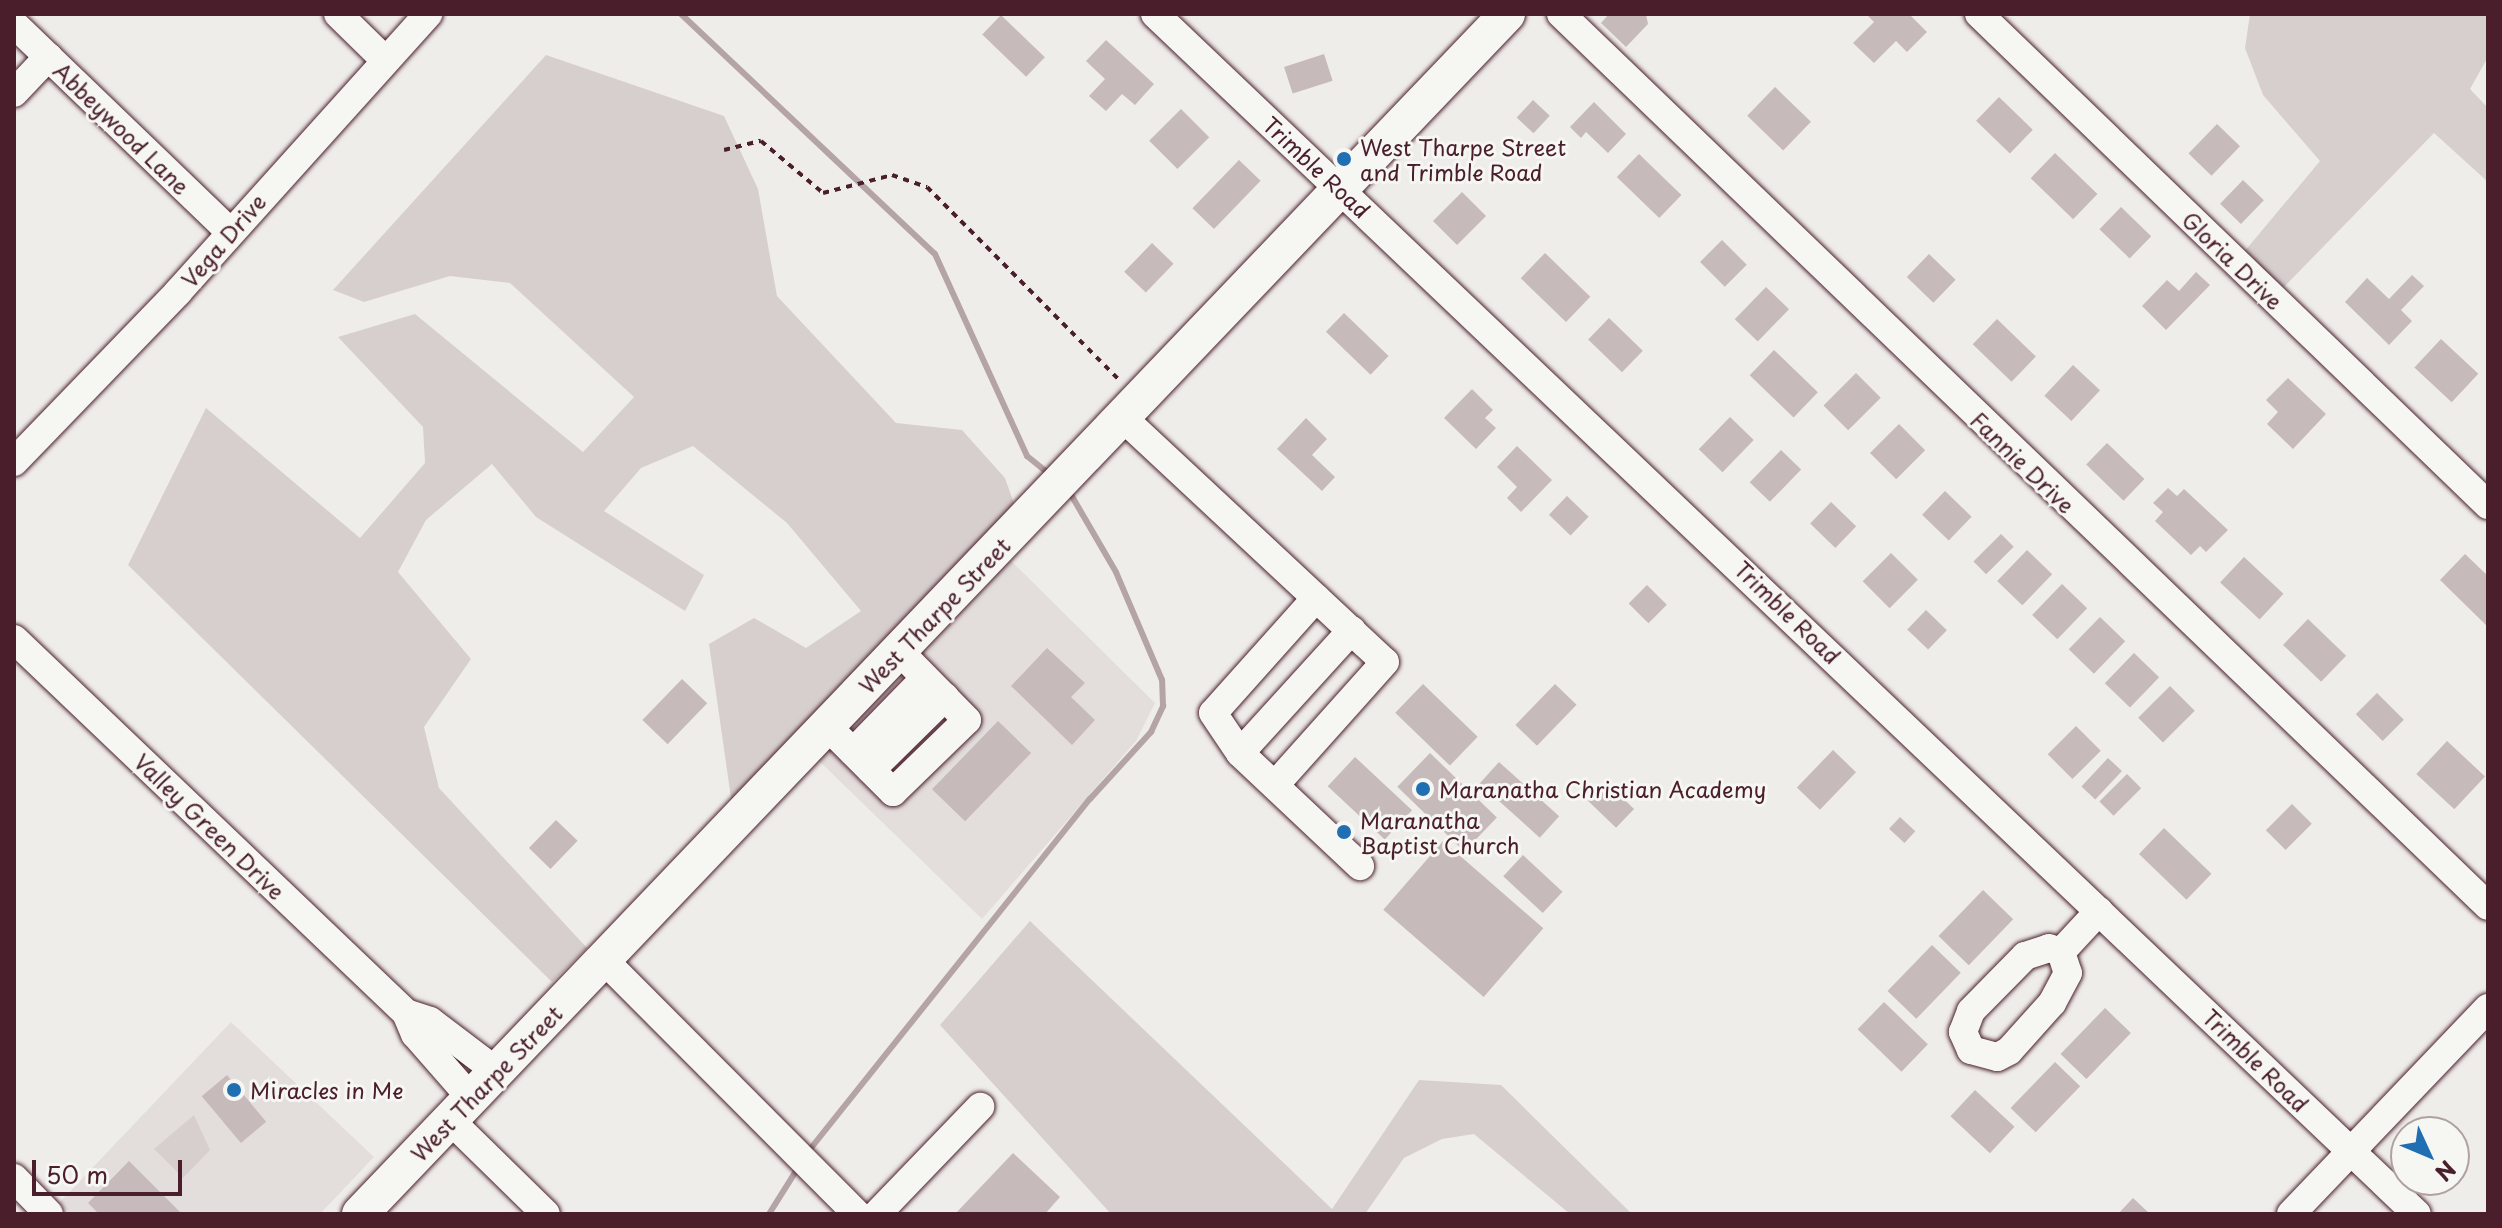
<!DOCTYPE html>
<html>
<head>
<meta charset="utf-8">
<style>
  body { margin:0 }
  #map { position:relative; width:2502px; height:1228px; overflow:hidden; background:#efedea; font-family:"Playpen Sans",sans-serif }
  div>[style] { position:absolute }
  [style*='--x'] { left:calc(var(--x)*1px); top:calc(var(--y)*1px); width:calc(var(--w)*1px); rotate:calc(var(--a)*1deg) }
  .built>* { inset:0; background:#e3dedc }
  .green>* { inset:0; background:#d7cfce }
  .stream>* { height:6px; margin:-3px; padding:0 3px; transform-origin:3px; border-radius:3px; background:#b4a4a5 }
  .building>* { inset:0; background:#c6babb; transform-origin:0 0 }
  .path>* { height:4px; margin-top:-2px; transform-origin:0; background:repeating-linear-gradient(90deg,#4a1f2b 0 6px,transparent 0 12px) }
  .roads { filter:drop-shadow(0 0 2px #4a1f2b) drop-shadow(0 0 2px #4a1f2b) }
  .minor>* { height:28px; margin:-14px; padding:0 14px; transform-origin:14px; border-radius:14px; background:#f6f6f2 }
  .major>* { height:36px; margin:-18px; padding:0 18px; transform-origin:18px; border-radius:18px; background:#f6f6f2 }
  .dots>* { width:22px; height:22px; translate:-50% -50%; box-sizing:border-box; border:4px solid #f6f6f2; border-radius:50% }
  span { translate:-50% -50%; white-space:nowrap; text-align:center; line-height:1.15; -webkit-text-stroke:6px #f6f6f2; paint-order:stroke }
  .street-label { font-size:22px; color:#4a1f2b }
  .poi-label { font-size:22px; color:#4a1f2b }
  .left { translate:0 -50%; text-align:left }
  .frame { position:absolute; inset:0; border:16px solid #4a1f2b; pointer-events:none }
  .north { position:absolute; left:2390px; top:1116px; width:80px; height:80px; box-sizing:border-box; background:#f6f6f2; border:2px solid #b1a0a2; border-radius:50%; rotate:134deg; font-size:22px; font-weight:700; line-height:32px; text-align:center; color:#4a1f2b }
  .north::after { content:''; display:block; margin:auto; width:28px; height:36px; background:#1f6fb2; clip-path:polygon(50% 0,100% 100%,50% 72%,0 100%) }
  .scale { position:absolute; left:32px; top:1160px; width:150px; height:36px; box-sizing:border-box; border:4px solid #4a1f2b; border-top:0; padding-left:10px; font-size:24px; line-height:28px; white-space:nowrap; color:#4a1f2b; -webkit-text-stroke:6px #f6f6f2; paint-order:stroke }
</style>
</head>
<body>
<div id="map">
  <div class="built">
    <div style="clip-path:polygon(1006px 556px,1155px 703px,1136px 741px,982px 919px,815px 757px)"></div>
    <div style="clip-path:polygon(231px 1022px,374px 1157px,320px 1214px,71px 1214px,59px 1203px)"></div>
  </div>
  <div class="green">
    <div style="clip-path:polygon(2250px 14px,2488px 14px,2488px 57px,2470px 89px,2488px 108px,2488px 182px,2434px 133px,2283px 288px,2244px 252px,2320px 161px,2263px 95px,2245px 48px)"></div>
    <div style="clip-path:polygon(546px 55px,724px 116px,758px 189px,777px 296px,896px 423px,962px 430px,1005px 478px,1016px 509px,732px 805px,709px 644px,754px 618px,806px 648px,861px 611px,787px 523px,693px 446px,641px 468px,604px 511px,704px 575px,685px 611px,536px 517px,492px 464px,426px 520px,398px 572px,471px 659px,424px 727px,439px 788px,587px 948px,552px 982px,128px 565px,206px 408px,360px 538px,425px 463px,423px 427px,338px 337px,415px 314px,583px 452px,634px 397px,510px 283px,450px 276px,364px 302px,333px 290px)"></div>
    <div style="clip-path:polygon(1030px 921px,1332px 1209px,1419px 1080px,1501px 1085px,1632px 1214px,1570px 1214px,1474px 1134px,1442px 1139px,1404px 1158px,1365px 1214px,1111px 1214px,940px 1025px)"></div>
    <div style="clip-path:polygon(194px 1115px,210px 1150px,183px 1178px,154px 1149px)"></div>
  </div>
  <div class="stream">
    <div style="--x:681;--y:14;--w:349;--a:43.4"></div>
    <div style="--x:935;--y:254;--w:222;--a:65.5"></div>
    <div style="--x:1027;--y:456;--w:28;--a:39"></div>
    <div style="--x:811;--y:1148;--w:447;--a:-51.4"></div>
    <div style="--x:1090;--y:799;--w:91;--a:-47.7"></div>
    <div style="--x:1151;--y:732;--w:29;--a:-65"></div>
    <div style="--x:1163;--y:706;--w:26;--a:-92"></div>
    <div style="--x:1162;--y:680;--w:117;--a:-113.1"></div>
    <div style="--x:1116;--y:572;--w:91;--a:-120.2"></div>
    <div style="--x:769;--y:1214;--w:51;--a:-57.9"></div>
  </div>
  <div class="building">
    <div style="clip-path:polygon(1609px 14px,1646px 14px,1648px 24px,1626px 47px,1601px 23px)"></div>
    <div style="clip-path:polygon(1866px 14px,1909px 14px,1927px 32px,1907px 52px,1896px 41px,1874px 63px,1853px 43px,1874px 22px)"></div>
    <div style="left:1001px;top:15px;width:61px;height:27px;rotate:44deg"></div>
    <div style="clip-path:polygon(1106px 40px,1154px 84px,1135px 105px,1122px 94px,1106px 111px,1089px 96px,1105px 79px,1086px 61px)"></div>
    <div style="left:1324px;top:54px;width:28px;height:42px;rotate:72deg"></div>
    <div style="left:1775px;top:87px;width:50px;height:40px;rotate:44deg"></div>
    <div style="left:1999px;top:97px;width:47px;height:33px;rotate:44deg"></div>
    <div style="left:1533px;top:100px;width:23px;height:24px;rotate:43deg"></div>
    <div style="clip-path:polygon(1594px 102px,1626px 134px,1608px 153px,1586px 132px,1581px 138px,1570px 127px)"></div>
    <div style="left:1181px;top:109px;width:40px;height:45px;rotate:45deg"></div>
    <div style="left:2217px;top:124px;width:32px;height:41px;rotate:44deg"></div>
    <div style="left:2055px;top:153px;width:59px;height:35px;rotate:44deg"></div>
    <div style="left:1639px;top:154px;width:59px;height:32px;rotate:44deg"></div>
    <div style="left:1239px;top:160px;width:30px;height:67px;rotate:44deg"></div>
    <div style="left:2243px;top:180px;width:29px;height:33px;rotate:44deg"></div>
    <div style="left:1462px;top:192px;width:34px;height:41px;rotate:45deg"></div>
    <div style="left:2121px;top:207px;width:42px;height:31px;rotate:44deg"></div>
    <div style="left:1722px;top:240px;width:35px;height:31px;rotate:45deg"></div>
    <div style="left:1152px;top:243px;width:30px;height:40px;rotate:44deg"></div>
    <div style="left:1545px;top:253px;width:63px;height:35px;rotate:44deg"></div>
    <div style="left:1929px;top:254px;width:37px;height:32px;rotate:44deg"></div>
    <div style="clip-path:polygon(2196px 272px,2210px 285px,2166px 330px,2142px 306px,2167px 280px,2179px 291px)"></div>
    <div style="clip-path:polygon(2412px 275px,2424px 286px,2401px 310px,2412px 321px,2389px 345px,2345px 302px,2367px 278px,2389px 299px)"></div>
    <div style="left:1766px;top:287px;width:32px;height:45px;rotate:44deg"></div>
    <div style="left:1344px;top:313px;width:62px;height:26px;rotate:44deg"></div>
    <div style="left:1609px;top:318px;width:47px;height:30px;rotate:44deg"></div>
    <div style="left:1997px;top:319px;width:54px;height:35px;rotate:44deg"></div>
    <div style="left:2441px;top:339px;width:51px;height:39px;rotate:43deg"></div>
    <div style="left:1774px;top:350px;width:61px;height:35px;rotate:44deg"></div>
    <div style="left:2073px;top:365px;width:37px;height:42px;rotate:43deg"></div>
    <div style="left:1856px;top:373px;width:35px;height:46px;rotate:45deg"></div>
    <div style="clip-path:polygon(2288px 378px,2326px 414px,2293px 449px,2267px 424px,2278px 412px,2266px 400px)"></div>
    <div style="clip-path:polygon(1472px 389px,1493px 410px,1485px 418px,1496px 428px,1476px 449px,1444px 418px)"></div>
    <div style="left:1730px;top:417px;width:33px;height:45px;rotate:44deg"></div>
    <div style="clip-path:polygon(1306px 418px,1327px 439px,1312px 455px,1335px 477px,1322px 491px,1277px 449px)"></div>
    <div style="left:1899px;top:424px;width:37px;height:41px;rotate:45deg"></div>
    <div style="left:2107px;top:443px;width:52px;height:30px;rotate:44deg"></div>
    <div style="clip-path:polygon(1517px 446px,1552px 480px,1521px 512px,1507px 498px,1517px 487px,1497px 467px)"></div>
    <div style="left:1781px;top:450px;width:28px;height:45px;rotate:44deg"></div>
    <div style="clip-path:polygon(2168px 488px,2177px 496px,2184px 489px,2228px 530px,2206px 552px,2200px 546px,2191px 555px,2155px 521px,2163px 512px,2153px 503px)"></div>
    <div style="left:1945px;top:491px;width:37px;height:33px;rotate:44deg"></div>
    <div style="left:1567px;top:496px;width:30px;height:26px;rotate:44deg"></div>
    <div style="left:1831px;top:502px;width:35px;height:30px;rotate:44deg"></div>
    <div style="left:2001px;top:534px;width:18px;height:39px;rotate:45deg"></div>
    <div style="left:2027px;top:550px;width:35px;height:43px;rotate:44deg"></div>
    <div style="left:1891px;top:553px;width:38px;height:40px;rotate:45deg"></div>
    <div style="clip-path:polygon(2465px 554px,2488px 576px,2488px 627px,2440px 580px)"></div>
    <div style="left:2244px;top:557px;width:54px;height:35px;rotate:43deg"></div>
    <div style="left:2062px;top:584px;width:35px;height:43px;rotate:44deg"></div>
    <div style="left:1647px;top:585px;width:28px;height:26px;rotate:45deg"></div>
    <div style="left:1926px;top:610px;width:29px;height:27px;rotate:44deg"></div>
    <div style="left:2100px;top:617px;width:35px;height:45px;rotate:44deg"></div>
    <div style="left:2308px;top:619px;width:53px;height:36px;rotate:44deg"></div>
    <div style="clip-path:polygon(1047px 648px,1085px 683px,1071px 697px,1095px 720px,1072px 745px,1011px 686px)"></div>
    <div style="left:2134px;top:653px;width:35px;height:42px;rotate:44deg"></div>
    <div style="left:682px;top:679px;width:35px;height:57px;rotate:44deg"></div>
    <div style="left:1423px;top:684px;width:76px;height:40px;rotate:44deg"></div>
    <div style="left:1555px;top:684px;width:30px;height:57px;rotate:44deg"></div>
    <div style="left:2170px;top:686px;width:35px;height:45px;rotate:45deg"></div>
    <div style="left:2377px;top:693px;width:38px;height:30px;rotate:45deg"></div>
    <div style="left:998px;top:721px;width:46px;height:95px;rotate:44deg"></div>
    <div style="left:2076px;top:726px;width:35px;height:40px;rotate:45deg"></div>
    <div style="left:2447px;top:741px;width:52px;height:45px;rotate:43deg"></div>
    <div style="left:1833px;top:750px;width:32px;height:52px;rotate:44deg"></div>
    <div style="left:1430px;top:753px;width:93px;height:47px;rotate:44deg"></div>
    <div style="left:1355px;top:757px;width:78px;height:40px;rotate:43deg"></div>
    <div style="left:2108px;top:758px;width:19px;height:39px;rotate:43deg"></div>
    <div style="left:1499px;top:762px;width:81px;height:29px;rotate:42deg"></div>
    <div style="left:2127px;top:774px;width:20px;height:39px;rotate:45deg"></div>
    <div style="left:1606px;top:782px;width:39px;height:26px;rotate:44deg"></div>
    <div style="left:2292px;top:804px;width:28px;height:37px;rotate:45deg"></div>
    <div style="left:1900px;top:817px;width:21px;height:16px;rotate:43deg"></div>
    <div style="left:556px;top:820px;width:30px;height:39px;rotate:44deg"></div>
    <div style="left:2164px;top:828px;width:66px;height:36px;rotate:44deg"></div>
    <div style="left:1443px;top:841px;width:133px;height:91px;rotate:41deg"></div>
    <div style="left:1523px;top:855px;width:54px;height:29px;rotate:43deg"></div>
    <div style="left:1983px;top:890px;width:42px;height:64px;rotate:44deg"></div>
    <div style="left:1932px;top:945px;width:40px;height:64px;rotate:44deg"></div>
    <div style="left:1884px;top:1002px;width:61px;height:38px;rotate:44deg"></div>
    <div style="left:2105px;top:1008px;width:36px;height:64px;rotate:44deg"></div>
    <div style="left:2055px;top:1062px;width:35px;height:64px;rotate:44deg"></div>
    <div style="left:227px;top:1075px;width:61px;height:33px;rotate:50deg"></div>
    <div style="left:1975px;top:1090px;width:54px;height:36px;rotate:43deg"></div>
    <div style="clip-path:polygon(1013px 1153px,1060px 1197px,1045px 1214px,955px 1214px)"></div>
    <div style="clip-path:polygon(129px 1161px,182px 1214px,99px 1214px,88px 1203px)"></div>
    <div style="clip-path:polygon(2133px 1198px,2150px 1214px,2118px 1214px)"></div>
  </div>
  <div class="path">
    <div style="--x:724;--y:150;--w:38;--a:-14"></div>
    <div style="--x:761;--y:141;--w:81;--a:40"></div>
    <div style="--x:823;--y:193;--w:71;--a:-14.6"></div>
    <div style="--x:892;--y:175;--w:37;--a:19"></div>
    <div style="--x:927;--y:187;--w:275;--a:45.1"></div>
  </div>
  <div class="roads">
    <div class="minor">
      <div style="--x:338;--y:14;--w:66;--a:44.4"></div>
      <div style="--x:1155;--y:14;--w:1741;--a:43.56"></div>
      <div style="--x:1561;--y:14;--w:1286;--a:43.9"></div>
      <div style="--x:1979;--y:14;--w:707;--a:43.97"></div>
      <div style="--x:14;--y:24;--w:298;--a:43.9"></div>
      <div style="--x:14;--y:93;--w:50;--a:-46.6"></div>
      <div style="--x:1122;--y:417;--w:359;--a:43"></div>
      <div style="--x:1385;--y:662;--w:165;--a:131.8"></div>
      <div style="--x:14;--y:462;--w:236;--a:-46"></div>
      <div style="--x:178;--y:292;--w:374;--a:-48"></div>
      <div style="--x:1316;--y:598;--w:154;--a:131.8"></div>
      <div style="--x:1213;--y:713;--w:48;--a:56"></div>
      <div style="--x:1240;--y:753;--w:165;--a:43.3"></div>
      <div style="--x:14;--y:639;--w:542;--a:43.65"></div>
      <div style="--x:406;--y:1013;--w:23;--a:67"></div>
      <div style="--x:415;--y:1034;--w:85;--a:48.8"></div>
      <div style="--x:828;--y:727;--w:92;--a:45"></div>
      <div style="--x:893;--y:792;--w:103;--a:-44.2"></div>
      <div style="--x:967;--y:720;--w:97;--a:-134.6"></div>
      <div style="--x:853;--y:752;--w:103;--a:-45.8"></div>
      <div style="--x:1240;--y:753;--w:166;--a:-47.7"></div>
      <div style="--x:871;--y:770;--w:104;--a:-44.6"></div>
      <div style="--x:2049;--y:948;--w:13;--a:18"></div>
      <div style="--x:2061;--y:952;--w:22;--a:72"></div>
      <div style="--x:2068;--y:973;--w:34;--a:118"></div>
      <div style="--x:2052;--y:1003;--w:64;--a:131.9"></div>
      <div style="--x:2009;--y:1051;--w:13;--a:153"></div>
      <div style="--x:1997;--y:1057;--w:27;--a:-165"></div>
      <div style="--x:1971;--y:1050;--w:20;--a:-114"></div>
      <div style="--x:1963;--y:1032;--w:22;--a:-69"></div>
      <div style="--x:1971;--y:1011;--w:77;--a:-45.5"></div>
      <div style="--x:2025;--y:956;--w:25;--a:-18"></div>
      <div style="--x:2061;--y:952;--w:56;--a:-47.2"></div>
      <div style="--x:605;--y:961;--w:357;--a:45.1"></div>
      <div style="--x:406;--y:1013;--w:25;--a:18"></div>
      <div style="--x:430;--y:1021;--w:83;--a:37.1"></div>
      <div style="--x:450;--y:1120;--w:134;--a:44.4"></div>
      <div style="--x:14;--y:1178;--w:50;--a:45.8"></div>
      <div style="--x:877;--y:1214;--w:149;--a:-46.1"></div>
      <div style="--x:2291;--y:1214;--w:285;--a:-46.3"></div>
    </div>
    <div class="major">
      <div style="--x:360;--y:1214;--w:1660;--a:-46.29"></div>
    </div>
  </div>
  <div class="dots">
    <div style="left:1344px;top:159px;background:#1f6fb2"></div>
    <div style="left:1423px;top:789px;background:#1f6fb2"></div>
    <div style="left:1344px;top:832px;background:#1f6fb2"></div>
    <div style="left:234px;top:1090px;background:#1f6fb2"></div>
  </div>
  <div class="street-label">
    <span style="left:122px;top:128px;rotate:44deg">Abbeywood Lane</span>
    <span style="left:1317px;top:167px;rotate:43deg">Trimble Road</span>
    <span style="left:223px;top:240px;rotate:-49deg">Vega Drive</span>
    <span style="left:2233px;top:260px;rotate:44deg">Gloria Drive</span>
    <span style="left:2023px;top:462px;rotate:44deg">Fannie Drive</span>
    <span style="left:1788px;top:612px;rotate:44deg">Trimble Road</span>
    <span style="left:934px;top:615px;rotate:-46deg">West Tharpe Street</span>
    <span style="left:210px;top:826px;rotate:44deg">Valley Green Drive</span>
    <span style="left:2256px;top:1060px;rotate:44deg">Trimble Road</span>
    <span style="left:486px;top:1083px;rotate:-46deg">West Tharpe Street</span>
  </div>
  <div class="poi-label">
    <span class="left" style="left:1360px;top:159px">West Tharpe Street<br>and Trimble Road</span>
    <span class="left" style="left:1439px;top:789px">Maranatha Christian Academy</span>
    <span class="left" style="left:1360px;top:832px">Maranatha<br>Baptist Church</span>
    <span class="left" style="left:250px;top:1090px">Miracles in Me</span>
  </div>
  <div class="frame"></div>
  <div class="north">N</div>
  <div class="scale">50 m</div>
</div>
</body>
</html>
